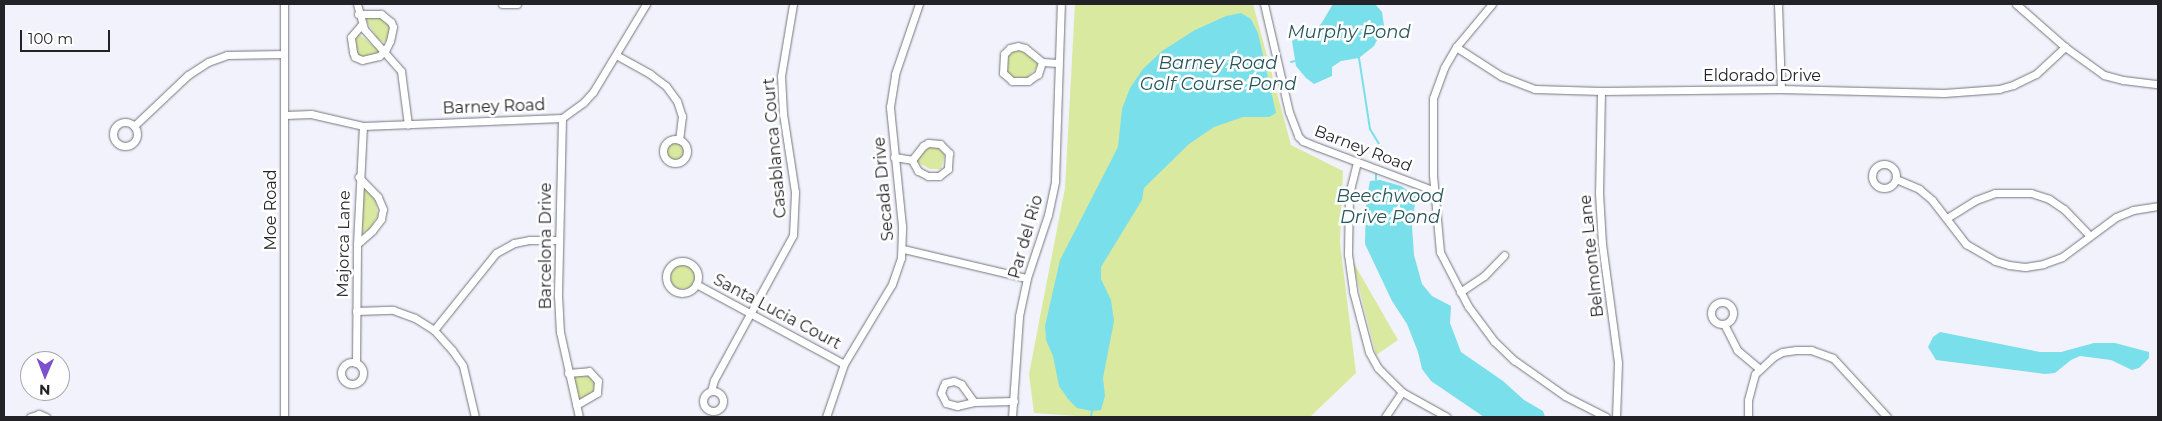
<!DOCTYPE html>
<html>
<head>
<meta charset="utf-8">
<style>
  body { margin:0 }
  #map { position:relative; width:2162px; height:421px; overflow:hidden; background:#f1f2fb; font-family:Montserrat,sans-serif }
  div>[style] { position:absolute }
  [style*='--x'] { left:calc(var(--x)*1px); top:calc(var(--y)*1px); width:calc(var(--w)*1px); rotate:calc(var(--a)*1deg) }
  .green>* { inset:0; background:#dae9a0 }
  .round { border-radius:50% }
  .water>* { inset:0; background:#79dfea }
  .stream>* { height:2px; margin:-1px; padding:0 1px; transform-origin:1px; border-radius:1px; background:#79dfea }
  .roads { filter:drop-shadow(0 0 1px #74757d) drop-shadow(0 0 1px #74757d) }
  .minor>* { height:7px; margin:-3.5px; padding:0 3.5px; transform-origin:3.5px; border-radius:3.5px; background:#fff }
  .minor>.ring { margin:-3.5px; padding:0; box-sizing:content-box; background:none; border:7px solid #fff; border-radius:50% }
  span { translate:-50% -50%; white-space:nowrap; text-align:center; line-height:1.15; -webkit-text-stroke:5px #fff; paint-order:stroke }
  .street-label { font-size:16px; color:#232327 }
  .water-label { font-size:18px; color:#28565b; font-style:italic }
  .frame { position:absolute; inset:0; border:5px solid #232327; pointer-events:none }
  .north { position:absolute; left:20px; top:351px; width:50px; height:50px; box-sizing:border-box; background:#fff; border:1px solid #a7a7a9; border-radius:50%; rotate:181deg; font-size:14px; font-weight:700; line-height:20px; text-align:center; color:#232327 }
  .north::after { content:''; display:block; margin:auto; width:18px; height:22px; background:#7c51cb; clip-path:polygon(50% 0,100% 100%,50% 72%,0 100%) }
  .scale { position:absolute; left:20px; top:30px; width:90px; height:22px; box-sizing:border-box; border:2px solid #232327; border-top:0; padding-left:6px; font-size:15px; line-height:18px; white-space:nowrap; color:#232327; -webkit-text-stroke:4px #fff; paint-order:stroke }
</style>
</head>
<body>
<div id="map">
  <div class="green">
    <div style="clip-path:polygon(1075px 4px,1253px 4px,1291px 145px,1343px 171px,1340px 243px,1356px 373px,1310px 417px,1091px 417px,1034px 413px,1029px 374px,1065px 188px)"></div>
    <div style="clip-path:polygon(364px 17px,383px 17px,387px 21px,390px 28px,388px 40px,383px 42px,377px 38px)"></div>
    <div style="clip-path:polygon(359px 34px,378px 50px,378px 53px,368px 58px,359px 56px,354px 44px,355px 38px)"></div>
    <div style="clip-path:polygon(1020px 50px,1037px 62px,1038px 66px,1027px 78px,1015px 79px,1005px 72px,1006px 58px,1014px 51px)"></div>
    <div class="round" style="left:666px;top:142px;width:18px;height:18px"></div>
    <div style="clip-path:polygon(931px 146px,940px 148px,945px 153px,941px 169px,930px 169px,917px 162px,917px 158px)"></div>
    <div style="clip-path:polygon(363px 189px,366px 189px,376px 201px,378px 215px,370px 229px,362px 233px)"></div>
    <div style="clip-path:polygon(1352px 260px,1398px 340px,1376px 355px)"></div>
    <div style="clip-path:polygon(683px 263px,694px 271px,696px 284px,691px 288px,677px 289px,672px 285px,670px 274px,678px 264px)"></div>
    <div style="clip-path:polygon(589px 371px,599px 387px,576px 405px,568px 373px)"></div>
  </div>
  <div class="water">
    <div style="clip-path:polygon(1333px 4px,1375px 4px,1382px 12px,1384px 26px,1374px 46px,1359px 58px,1341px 61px,1332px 67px,1332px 76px,1314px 84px,1306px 78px,1296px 66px,1292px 41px,1321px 24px)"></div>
    <div style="clip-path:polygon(1241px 13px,1251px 19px,1258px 33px,1276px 113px,1269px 117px,1243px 117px,1214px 127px,1189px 144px,1144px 188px,1142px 200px,1101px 267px,1101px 279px,1111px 300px,1114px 321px,1103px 378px,1105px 396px,1101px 410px,1092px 411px,1077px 408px,1068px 399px,1059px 386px,1053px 356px,1046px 340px,1045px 326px,1060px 260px,1118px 147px,1122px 109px,1130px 88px,1143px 69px,1162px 51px,1195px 30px,1226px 16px)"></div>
    <div style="clip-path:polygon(1380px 180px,1401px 186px,1416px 196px,1412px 226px,1414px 255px,1422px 284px,1432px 296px,1451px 306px,1450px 323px,1461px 352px,1503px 381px,1524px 400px,1543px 411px,1545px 417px,1484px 417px,1431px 381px,1422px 369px,1418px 352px,1407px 324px,1392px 301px,1365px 244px,1366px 202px,1370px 181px)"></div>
    <div style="clip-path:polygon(1940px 332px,2040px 352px,2061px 352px,2094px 343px,2115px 343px,2149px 352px,2149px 358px,2139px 368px,2132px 370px,2111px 360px,2080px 356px,2071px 360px,2055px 373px,2045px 374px,1936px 360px,1928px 347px,1933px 337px)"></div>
  </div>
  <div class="stream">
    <div style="--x:1359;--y:58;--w:72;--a:81.2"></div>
    <div style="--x:1370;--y:129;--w:26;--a:59"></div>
    <div style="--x:1383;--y:151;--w:10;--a:114"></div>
    <div style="--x:1291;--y:62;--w:4;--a:-14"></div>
    <div style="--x:1266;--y:67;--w:8;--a:-7"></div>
    <div style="--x:1376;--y:174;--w:6;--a:90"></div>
    <div style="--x:1091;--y:417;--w:6;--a:-81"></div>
  </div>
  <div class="roads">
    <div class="minor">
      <div style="--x:357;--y:4;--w:26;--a:74"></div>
      <div style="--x:364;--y:29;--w:56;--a:48.6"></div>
      <div style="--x:401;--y:71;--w:54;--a:82.6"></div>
      <div style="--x:502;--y:4;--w:15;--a:0"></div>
      <div style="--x:1264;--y:4;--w:111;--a:77"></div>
      <div style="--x:1289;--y:112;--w:26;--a:69"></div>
      <div style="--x:1298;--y:136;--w:7;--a:45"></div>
      <div style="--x:1303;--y:141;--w:16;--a:22"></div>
      <div style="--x:1318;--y:147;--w:125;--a:20.6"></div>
      <div style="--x:1492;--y:4;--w:56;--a:129.9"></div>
      <div style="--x:1456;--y:47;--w:24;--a:120"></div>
      <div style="--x:1444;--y:68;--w:32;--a:110"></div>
      <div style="--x:1433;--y:98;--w:77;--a:90"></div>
      <div style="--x:1433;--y:175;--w:77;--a:84.8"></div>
      <div style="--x:1440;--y:252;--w:61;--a:62.6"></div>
      <div style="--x:1468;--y:306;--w:44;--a:53.4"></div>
      <div style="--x:1494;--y:341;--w:28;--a:44"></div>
      <div style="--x:1514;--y:360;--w:62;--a:35.2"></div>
      <div style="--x:1565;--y:396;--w:46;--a:27.1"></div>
      <div style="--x:1778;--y:4;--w:85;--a:88"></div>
      <div style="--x:2016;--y:4;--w:65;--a:41.3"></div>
      <div style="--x:2065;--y:47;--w:48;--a:35.7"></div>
      <div style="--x:2104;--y:75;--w:20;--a:15"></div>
      <div style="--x:2123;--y:80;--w:35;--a:7"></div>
      <div style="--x:358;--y:14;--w:23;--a:0"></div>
      <div style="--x:381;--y:14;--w:13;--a:39"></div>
      <div style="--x:391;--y:22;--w:5;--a:68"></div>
      <div style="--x:393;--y:27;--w:14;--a:102"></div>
      <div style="--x:390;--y:41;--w:11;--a:117"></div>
      <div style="--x:385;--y:51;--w:8;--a:140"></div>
      <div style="--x:379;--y:56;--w:17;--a:167"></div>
      <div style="--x:362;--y:60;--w:8;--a:-157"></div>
      <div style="--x:355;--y:57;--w:5;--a:-112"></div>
      <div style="--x:353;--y:52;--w:15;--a:-98"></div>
      <div style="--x:351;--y:37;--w:17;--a:-50"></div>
      <div style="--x:1018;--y:46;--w:7;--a:16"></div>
      <div style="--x:1025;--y:48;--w:22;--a:39"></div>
      <div style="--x:1042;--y:62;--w:13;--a:108"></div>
      <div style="--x:1038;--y:74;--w:12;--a:145"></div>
      <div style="--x:1028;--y:81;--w:16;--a:180"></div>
      <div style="--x:1012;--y:81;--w:12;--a:-138"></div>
      <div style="--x:1003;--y:73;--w:19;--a:-87"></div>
      <div style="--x:1004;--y:54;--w:8;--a:-45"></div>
      <div style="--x:1010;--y:48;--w:8;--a:-14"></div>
      <div style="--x:1456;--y:47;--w:54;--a:32.8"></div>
      <div style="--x:1501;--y:76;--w:36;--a:21"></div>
      <div style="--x:1535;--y:89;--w:66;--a:1.7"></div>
      <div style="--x:1601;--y:91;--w:180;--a:-0.6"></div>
      <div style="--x:1781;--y:89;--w:163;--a:1.4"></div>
      <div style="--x:1944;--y:93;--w:55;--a:-4.2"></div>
      <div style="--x:1999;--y:89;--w:15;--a:-16"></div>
      <div style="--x:2013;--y:85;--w:25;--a:-26"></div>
      <div style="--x:2036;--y:74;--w:40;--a:-43"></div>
      <div style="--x:616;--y:55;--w:39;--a:29"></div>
      <div style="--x:650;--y:74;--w:20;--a:37"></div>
      <div style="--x:666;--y:86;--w:19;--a:54"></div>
      <div style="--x:677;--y:101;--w:16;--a:72"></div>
      <div style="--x:682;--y:116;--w:24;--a:97"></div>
      <div style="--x:1042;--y:62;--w:16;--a:4"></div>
      <div style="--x:1601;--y:91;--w:102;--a:91.1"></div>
      <div style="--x:1599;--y:193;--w:51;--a:86.6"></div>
      <div style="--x:1602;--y:244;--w:120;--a:82.3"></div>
      <div style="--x:1618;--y:363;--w:54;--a:92.1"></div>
      <div style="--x:285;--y:115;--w:26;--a:-2"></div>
      <div style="--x:311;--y:114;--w:53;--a:13"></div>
      <div style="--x:363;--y:126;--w:199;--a:-2.3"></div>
      <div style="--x:562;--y:118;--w:26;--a:-36"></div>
      <div style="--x:583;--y:103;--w:15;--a:-48"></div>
      <div style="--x:593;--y:92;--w:103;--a:-58.9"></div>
      <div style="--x:562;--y:118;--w:177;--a:91.3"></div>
      <div style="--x:558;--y:295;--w:37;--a:87"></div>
      <div style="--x:560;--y:332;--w:87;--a:77.4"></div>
      <div class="ring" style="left:113px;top:122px;width:17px;height:17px"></div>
      <div style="--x:134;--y:126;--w:74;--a:-43.4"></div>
      <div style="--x:188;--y:75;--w:24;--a:-33"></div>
      <div style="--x:208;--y:62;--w:20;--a:-20"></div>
      <div style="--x:227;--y:55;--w:57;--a:-1"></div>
      <div class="ring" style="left:663px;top:139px;width:17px;height:17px"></div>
      <div style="--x:928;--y:143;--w:12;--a:5"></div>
      <div style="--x:940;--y:144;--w:13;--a:45"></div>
      <div style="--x:949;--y:153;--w:16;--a:94"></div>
      <div style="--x:948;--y:169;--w:11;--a:142"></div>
      <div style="--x:939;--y:176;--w:11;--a:180"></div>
      <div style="--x:928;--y:176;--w:11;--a:-153"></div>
      <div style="--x:918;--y:171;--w:13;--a:-119"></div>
      <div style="--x:912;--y:160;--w:18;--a:-52"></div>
      <div style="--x:923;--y:146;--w:6;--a:-31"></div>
      <div style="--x:894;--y:157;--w:18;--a:9"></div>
      <div style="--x:1357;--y:162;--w:34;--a:104"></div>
      <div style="--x:1349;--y:195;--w:59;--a:91"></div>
      <div style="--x:1348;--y:254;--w:37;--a:82"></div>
      <div style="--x:1353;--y:291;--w:63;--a:75.3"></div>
      <div style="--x:1369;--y:352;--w:18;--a:61"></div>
      <div style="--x:1378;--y:368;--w:34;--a:45"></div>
      <div style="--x:1402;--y:392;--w:51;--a:29.1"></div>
      <div class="ring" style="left:1872px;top:164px;width:17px;height:17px"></div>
      <div style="--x:1896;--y:179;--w:25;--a:23"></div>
      <div style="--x:1919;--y:189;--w:17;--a:40"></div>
      <div style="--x:1932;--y:200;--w:56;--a:52.3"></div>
      <div style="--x:1966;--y:244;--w:34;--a:30"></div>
      <div style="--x:1995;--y:261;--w:15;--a:16"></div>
      <div style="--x:2009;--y:265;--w:16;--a:7"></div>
      <div style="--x:2025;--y:267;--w:18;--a:-9"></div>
      <div style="--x:2043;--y:264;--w:20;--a:-20"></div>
      <div style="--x:2062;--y:257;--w:67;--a:-36.5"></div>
      <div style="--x:2116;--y:217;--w:18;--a:-22"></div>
      <div style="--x:2133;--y:210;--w:25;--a:-9"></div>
      <div style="--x:1947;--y:218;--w:34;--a:-32"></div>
      <div style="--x:1976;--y:200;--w:20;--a:-20"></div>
      <div style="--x:1995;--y:193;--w:36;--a:0"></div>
      <div style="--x:2031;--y:193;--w:19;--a:18"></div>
      <div style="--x:2049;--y:199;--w:18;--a:34"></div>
      <div style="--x:2064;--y:209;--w:37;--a:46"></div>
      <div style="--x:357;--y:244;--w:20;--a:-41"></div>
      <div style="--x:372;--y:231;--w:15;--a:-53"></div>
      <div style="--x:381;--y:219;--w:10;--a:-79"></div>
      <div style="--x:383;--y:209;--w:13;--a:-113"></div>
      <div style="--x:378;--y:197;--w:28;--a:-134"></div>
      <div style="--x:903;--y:249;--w:127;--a:13.2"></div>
      <div class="ring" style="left:666px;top:261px;width:25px;height:25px"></div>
      <div style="--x:696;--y:284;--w:168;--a:28.4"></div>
      <div style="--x:1460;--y:292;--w:29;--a:-34"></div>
      <div style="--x:1484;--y:276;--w:29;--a:-46"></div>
      <div class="ring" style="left:1711px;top:302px;width:15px;height:15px"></div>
      <div style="--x:356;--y:311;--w:37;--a:-2"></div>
      <div style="--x:393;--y:310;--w:23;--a:20"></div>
      <div style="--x:415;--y:318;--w:22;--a:32"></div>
      <div style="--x:434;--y:330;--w:27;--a:48"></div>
      <div style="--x:452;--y:350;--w:19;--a:55"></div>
      <div style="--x:463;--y:366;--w:52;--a:76.8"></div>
      <div style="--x:1724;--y:324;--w:29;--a:63"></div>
      <div style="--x:1737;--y:350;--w:30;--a:40"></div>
      <div style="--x:434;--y:330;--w:99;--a:-51.2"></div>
      <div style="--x:496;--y:253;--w:21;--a:-29"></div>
      <div style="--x:514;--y:243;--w:15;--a:-11"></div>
      <div style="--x:529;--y:240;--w:30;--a:0"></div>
      <div class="ring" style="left:341px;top:362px;width:15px;height:15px"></div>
      <div style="--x:356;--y:363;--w:119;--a:-89.5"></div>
      <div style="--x:357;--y:244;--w:118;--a:-87.1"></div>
      <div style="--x:568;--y:373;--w:21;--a:-5"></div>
      <div style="--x:589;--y:371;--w:13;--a:48"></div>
      <div style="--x:598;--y:381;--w:12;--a:95"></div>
      <div style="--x:597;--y:393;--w:24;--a:150"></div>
      <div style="--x:954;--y:381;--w:8;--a:23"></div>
      <div style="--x:961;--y:384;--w:22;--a:54"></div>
      <div style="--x:974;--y:402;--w:17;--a:167"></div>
      <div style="--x:957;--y:406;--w:11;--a:-165"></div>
      <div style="--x:946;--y:403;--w:11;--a:-117"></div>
      <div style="--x:941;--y:393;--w:6;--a:-72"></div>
      <div style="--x:943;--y:387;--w:4;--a:-63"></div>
      <div style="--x:945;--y:383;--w:9;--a:-13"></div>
      <div class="ring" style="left:703px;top:391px;width:13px;height:13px"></div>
      <div style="--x:711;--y:391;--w:11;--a:-75"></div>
      <div style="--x:714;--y:380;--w:165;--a:-61.4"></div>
      <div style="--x:793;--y:235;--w:43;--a:-87.3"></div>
      <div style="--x:795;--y:192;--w:79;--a:-98.7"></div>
      <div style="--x:783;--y:114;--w:38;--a:-93"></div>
      <div style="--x:781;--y:76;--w:73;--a:-80.5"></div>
      <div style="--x:974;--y:402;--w:40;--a:-1.4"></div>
      <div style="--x:30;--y:417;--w:9;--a:-18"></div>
      <div style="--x:39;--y:414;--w:8;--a:23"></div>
      <div style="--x:284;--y:417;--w:413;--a:-90"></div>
      <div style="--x:826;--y:417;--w:56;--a:-71.2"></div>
      <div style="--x:844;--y:364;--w:93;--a:-59"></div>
      <div style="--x:892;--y:284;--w:28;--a:-71"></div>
      <div style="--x:901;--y:258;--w:32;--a:-88"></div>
      <div style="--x:902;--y:226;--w:120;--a:-95.8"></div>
      <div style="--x:890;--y:107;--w:33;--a:-81"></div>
      <div style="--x:895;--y:74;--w:74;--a:-71.1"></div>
      <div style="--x:1012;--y:417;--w:101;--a:-86"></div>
      <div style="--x:1019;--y:316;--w:39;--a:-78"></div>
      <div style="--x:1027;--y:278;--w:66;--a:-71.6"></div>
      <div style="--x:1048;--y:215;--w:35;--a:-78"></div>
      <div style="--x:1055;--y:181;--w:177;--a:-88.1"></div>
      <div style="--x:1385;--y:417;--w:30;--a:-56"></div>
      <div style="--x:1748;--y:417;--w:17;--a:-90"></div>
      <div style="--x:1748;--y:400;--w:27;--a:-75"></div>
      <div style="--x:1755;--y:374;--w:25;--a:-43"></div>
      <div style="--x:1773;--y:357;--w:10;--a:-29"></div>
      <div style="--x:1782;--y:352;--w:14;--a:-8"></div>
      <div style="--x:1796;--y:350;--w:15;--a:0"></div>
      <div style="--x:1811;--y:350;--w:23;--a:20"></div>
      <div style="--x:1833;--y:358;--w:80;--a:47.5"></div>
    </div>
  </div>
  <div class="street-label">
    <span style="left:1762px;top:76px">Eldorado Drive</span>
    <span style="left:494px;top:107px;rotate:-2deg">Barney Road</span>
    <span style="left:775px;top:148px;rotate:-95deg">Casablanca Court</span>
    <span style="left:1363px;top:149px;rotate:21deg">Barney Road</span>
    <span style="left:884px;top:189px;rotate:-95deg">Secada Drive</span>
    <span style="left:271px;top:210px;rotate:-90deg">Moe Road</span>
    <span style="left:1026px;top:237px;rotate:-74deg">Par del Rio</span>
    <span style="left:344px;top:244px;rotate:-89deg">Majorca Lane</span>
    <span style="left:546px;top:246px;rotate:-90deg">Barcelona Drive</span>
    <span style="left:1592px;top:256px;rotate:-96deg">Belmonte Lane</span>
    <span style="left:777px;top:312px;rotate:28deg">Santa Lucia Court</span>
  </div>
  <div class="water-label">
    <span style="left:1349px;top:32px">Murphy Pond</span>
    <span style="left:1218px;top:74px">Barney Road<br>Golf Course Pond</span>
    <span style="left:1390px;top:207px">Beechwood<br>Drive Pond</span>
  </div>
  <div class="frame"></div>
  <div class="north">N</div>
  <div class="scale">100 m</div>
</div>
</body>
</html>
